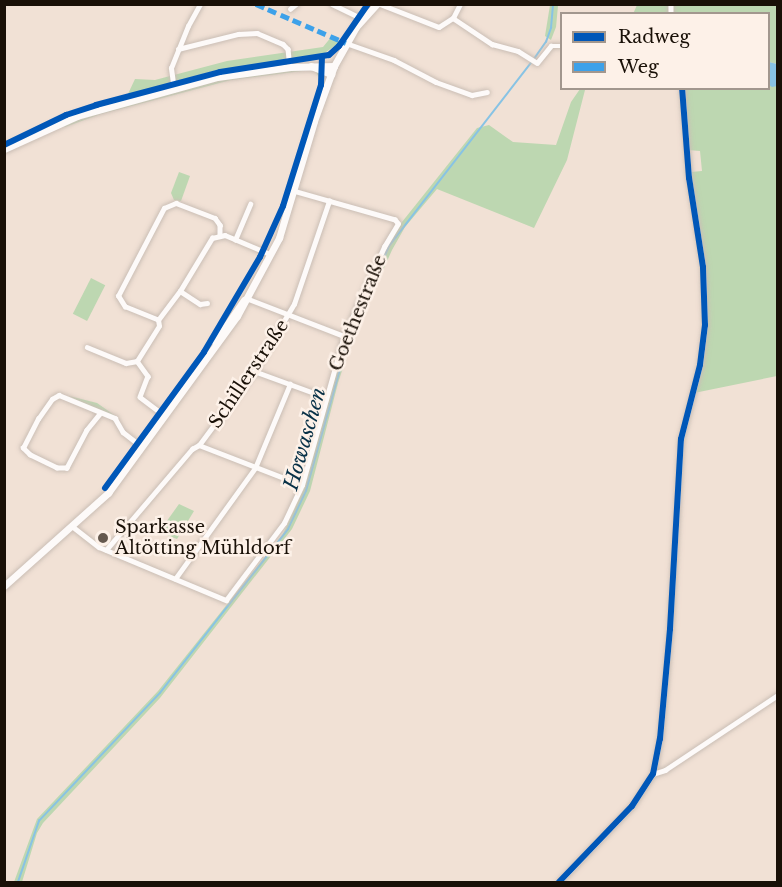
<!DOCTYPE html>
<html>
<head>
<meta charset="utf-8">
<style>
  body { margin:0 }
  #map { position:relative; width:782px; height:887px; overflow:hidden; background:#f1e1d5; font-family:"Libre Baskerville",serif }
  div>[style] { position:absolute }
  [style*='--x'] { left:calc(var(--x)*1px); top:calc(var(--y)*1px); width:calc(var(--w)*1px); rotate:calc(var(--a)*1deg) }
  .green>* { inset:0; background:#bdd7b1; transform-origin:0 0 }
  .water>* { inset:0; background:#88c3e4 }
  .stream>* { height:1.5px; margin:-0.75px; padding:0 0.75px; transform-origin:0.75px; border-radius:0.75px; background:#88c3e4 }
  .roads { filter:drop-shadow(0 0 2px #cabeb5) drop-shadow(0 0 2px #cabeb5) }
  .street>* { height:4.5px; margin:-2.25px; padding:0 2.25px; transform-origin:2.25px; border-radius:2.25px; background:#fdfaf9 }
  .secondary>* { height:7px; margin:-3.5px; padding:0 3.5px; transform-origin:3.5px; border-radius:3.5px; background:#fdfaf9 }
  .quiet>* { height:4.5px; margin-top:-2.25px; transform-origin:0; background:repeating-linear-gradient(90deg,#3da1e9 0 9px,transparent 0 13.5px) }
  .cycleway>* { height:6px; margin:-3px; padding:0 3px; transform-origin:3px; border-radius:3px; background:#0057b8 }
  .dots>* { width:16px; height:16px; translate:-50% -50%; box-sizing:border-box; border:3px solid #fdf1e8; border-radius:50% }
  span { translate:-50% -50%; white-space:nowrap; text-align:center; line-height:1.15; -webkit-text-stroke:5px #fdf1e8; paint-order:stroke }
  .street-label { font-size:18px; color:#191007 }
  .poi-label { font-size:18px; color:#191007 }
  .left { translate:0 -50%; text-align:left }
  .water-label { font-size:20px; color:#083147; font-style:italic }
  .frame { position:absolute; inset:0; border:6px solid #191007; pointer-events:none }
  .legend { position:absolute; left:560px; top:12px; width:210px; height:78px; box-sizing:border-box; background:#fdf1e8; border:2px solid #a2978e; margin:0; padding:8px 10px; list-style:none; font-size:18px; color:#191007 }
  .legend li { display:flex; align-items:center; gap:12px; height:30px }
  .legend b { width:30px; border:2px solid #a2978e }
</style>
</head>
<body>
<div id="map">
  <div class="green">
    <div style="clip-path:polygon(550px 5px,558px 6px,556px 27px,551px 40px,545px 36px)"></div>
    <div style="clip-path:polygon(637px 5px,668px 5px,669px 13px,633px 14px)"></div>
    <div style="clip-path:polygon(672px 5px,777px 5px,777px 64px,769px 62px,768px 14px,673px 13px)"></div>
    <div style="clip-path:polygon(332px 36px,340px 42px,322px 55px,213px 71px,127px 96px,135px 79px,155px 80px,227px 61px,323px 47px)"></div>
    <div style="clip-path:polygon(308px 68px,319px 71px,319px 77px,315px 71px,310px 70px,231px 80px,101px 114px,65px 127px,62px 125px,204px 83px)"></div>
    <div style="clip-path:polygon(769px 85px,778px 86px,777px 376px,694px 393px,705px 345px,706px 276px,691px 172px,702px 171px,700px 151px,688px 150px,684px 89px,768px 88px)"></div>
    <div style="clip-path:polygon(580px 89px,585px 90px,567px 160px,534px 228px,437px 189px,405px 227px,392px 250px,352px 340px,338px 383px,310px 491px,292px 529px,160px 698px,43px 823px,37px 833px,22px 882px,14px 882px,37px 819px,158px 691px,283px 534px,305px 487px,346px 337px,387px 246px,402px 222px,477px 128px,489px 125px,513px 142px,556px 145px,571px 102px)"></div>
    <div style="clip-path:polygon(179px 172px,190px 176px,181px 201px,174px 200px,171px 193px)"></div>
    <div style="left:91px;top:278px;width:16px;height:40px;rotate:27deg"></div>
    <div style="clip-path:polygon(69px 396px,97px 403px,117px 417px,102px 413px)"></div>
    <div style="clip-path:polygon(179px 504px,194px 511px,177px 539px,159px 532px)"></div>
  </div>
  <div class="water">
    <div style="clip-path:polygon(769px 62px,777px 64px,777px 86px,772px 87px,769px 85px)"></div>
  </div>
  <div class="stream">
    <div style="--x:534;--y:59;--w:21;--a:-55"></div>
    <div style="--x:546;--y:42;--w:15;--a:-70"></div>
    <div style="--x:551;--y:28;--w:24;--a:-85"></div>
    <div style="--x:18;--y:882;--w:65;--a:-71"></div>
    <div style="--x:39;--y:821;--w:176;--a:-46.6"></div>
    <div style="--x:160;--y:693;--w:208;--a:-52"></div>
    <div style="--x:288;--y:529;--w:42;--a:-64.7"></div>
    <div style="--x:306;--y:491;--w:160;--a:-74.4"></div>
    <div style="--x:349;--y:337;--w:99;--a:-66.3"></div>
    <div style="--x:389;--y:246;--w:232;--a:-52.2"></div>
  </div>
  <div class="roads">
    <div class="street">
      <div style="--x:332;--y:4;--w:34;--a:26"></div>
      <div style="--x:380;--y:4;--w:63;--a:21.3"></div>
      <div style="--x:439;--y:27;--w:17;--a:-33"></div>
      <div style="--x:453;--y:18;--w:16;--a:-63"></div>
      <div style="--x:671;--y:4;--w:10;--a:90"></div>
      <div style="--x:290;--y:9;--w:8;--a:-40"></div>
      <div style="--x:453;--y:18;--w:47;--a:33.7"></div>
      <div style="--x:492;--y:44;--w:27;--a:15"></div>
      <div style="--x:518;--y:51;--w:22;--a:32"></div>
      <div style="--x:537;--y:63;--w:22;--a:-51"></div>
      <div style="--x:551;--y:46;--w:11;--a:0"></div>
      <div style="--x:346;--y:43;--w:51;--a:19.5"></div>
      <div style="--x:394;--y:60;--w:47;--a:27.6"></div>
      <div style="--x:436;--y:82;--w:38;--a:20"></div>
      <div style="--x:472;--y:95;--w:15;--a:-11"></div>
      <div style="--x:178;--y:49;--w:62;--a:-14"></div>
      <div style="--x:238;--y:34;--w:19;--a:-3"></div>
      <div style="--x:257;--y:33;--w:28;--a:23"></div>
      <div style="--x:283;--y:44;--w:7;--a:45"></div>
      <div style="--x:288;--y:49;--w:18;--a:84"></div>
      <div style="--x:174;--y:90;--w:22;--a:-98"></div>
      <div style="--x:171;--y:68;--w:45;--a:-68"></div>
      <div style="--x:188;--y:26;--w:25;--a:-61"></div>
      <div style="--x:235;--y:240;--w:39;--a:-67"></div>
      <div style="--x:180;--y:291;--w:24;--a:33"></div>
      <div style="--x:200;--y:304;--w:7;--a:-8"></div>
      <div style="--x:246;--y:298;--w:105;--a:21.2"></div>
      <div style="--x:158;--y:320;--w:35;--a:-158"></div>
      <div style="--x:125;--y:307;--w:13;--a:-122"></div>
      <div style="--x:118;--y:296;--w:99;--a:-62.4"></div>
      <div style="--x:164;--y:208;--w:13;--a:-23"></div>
      <div style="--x:176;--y:203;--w:42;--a:21"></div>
      <div style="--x:215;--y:218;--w:9;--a:54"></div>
      <div style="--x:220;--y:225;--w:9;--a:90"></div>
      <div style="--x:87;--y:347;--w:42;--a:22.3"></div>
      <div style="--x:126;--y:363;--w:11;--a:-10"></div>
      <div style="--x:137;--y:361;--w:41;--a:-57.8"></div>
      <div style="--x:159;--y:326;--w:6;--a:-99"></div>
      <div style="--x:158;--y:320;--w:36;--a:-53"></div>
      <div style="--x:180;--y:291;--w:62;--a:-58.9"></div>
      <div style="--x:212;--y:238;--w:13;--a:-13"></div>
      <div style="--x:225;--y:235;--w:49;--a:22.9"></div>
      <div style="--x:137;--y:361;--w:19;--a:54"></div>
      <div style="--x:148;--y:376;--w:22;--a:111"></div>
      <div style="--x:140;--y:397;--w:31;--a:37"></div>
      <div style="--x:254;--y:371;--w:76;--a:20.1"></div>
      <div style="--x:100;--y:414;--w:21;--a:129"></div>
      <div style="--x:87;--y:430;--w:43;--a:117.8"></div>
      <div style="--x:67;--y:468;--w:10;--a:180"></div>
      <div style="--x:57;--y:468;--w:30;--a:-154"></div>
      <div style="--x:30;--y:455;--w:10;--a:-135"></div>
      <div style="--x:23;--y:448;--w:33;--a:-63"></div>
      <div style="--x:38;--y:419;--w:24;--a:-55"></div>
      <div style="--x:52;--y:399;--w:8;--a:-30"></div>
      <div style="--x:59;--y:395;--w:61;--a:22.3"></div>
      <div style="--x:115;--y:418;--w:16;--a:60"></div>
      <div style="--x:123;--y:432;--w:24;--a:38"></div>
      <div style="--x:199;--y:445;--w:110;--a:21.2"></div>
      <div style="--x:72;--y:526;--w:34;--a:38"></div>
      <div style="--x:99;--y:547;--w:138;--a:22.7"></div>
      <div style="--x:226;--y:600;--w:96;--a:-53"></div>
      <div style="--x:284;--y:523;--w:42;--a:-64.7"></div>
      <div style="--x:302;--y:485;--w:155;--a:-74.3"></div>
      <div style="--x:344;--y:336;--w:98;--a:-65.8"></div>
      <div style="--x:384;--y:247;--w:27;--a:-59"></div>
      <div style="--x:398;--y:224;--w:5;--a:-127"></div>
      <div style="--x:395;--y:220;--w:106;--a:-164.1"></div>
      <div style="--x:106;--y:550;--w:133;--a:-49.6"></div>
      <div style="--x:192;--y:449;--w:8;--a:-30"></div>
      <div style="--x:199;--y:445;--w:92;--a:-53.4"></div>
      <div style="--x:254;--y:371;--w:78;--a:-59.2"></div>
      <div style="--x:294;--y:304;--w:109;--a:-71.2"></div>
      <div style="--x:175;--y:579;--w:137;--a:-54.2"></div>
      <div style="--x:255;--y:468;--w:91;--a:-67.4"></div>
      <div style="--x:653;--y:774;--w:13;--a:-18"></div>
      <div style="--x:665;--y:770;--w:136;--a:-33.6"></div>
      <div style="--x:559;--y:882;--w:105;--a:-46.2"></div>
      <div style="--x:632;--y:806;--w:38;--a:-57"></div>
      <div style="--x:653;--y:774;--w:36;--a:-79"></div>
      <div style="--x:660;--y:739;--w:110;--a:-84.8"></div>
      <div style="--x:670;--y:629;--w:190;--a:-86.7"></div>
      <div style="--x:681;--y:439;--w:76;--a:-75.6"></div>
      <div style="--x:700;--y:365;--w:40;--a:-82.9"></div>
      <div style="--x:705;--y:325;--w:58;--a:-92"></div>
      <div style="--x:703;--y:267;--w:90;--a:-98.9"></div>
      <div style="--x:689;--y:178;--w:90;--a:-94.4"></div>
    </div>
    <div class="secondary">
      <div style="--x:311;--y:66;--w:22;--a:22"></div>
      <div style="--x:4;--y:149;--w:80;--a:-24.3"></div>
      <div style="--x:77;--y:116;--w:145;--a:-15.6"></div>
      <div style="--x:217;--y:77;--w:74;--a:-7.8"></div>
      <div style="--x:290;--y:67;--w:44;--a:-1.3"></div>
      <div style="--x:215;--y:342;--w:51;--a:-55.4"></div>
      <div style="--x:4;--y:586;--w:140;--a:-41.8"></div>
      <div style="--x:108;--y:493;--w:219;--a:-53.9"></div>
      <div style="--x:237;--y:316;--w:89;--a:-61.7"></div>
      <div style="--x:279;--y:238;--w:122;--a:-73.3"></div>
      <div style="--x:314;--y:121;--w:59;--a:-70"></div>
      <div style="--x:334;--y:66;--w:45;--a:-60.6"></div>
      <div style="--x:356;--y:27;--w:31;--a:-48"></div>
    </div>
  </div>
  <div class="quiet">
    <div style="--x:256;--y:4;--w:98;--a:23.4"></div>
  </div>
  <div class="cycleway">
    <div style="--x:4;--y:145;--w:69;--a:-25.8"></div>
    <div style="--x:66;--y:115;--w:32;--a:-18"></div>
    <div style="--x:96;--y:105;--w:128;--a:-14.9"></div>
    <div style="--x:220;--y:72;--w:110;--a:-8.9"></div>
    <div style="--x:329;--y:55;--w:13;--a:-42"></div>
    <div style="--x:339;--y:46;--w:51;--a:-55.4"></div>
    <div style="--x:105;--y:488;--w:168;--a:-53.9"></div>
    <div style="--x:204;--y:352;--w:110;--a:-59.5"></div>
    <div style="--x:260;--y:257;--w:56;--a:-65.7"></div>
    <div style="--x:283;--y:206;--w:127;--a:-72.6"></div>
    <div style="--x:321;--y:85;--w:28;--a:-88"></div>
    <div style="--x:559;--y:882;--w:105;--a:-46.2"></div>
    <div style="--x:632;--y:806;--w:38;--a:-57"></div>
    <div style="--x:653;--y:774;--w:36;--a:-79"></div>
    <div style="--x:660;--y:739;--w:110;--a:-84.8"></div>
    <div style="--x:670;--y:629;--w:190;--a:-86.7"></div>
    <div style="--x:681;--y:439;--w:76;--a:-75.6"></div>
    <div style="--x:700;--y:365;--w:40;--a:-82.9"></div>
    <div style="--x:705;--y:325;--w:58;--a:-92"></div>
    <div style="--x:703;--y:267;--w:90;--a:-98.9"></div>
    <div style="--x:689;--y:178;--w:90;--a:-94.4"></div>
  </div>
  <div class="dots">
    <div style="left:103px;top:538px;background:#65594f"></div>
  </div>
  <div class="street-label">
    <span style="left:358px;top:313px;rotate:-68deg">Goethestraße</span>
    <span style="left:249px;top:374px;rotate:-56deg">Schillerstraße</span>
  </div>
  <div class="poi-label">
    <span class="left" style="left:115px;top:538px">Sparkasse<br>Altötting Mühldorf</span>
  </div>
  <div class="water-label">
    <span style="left:305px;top:439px;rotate:-74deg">Howaschen</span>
  </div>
  <div class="frame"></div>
  <ul class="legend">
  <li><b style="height:8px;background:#0057b8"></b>Radweg</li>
  <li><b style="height:8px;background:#3da1e9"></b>Weg</li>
  </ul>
</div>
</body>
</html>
